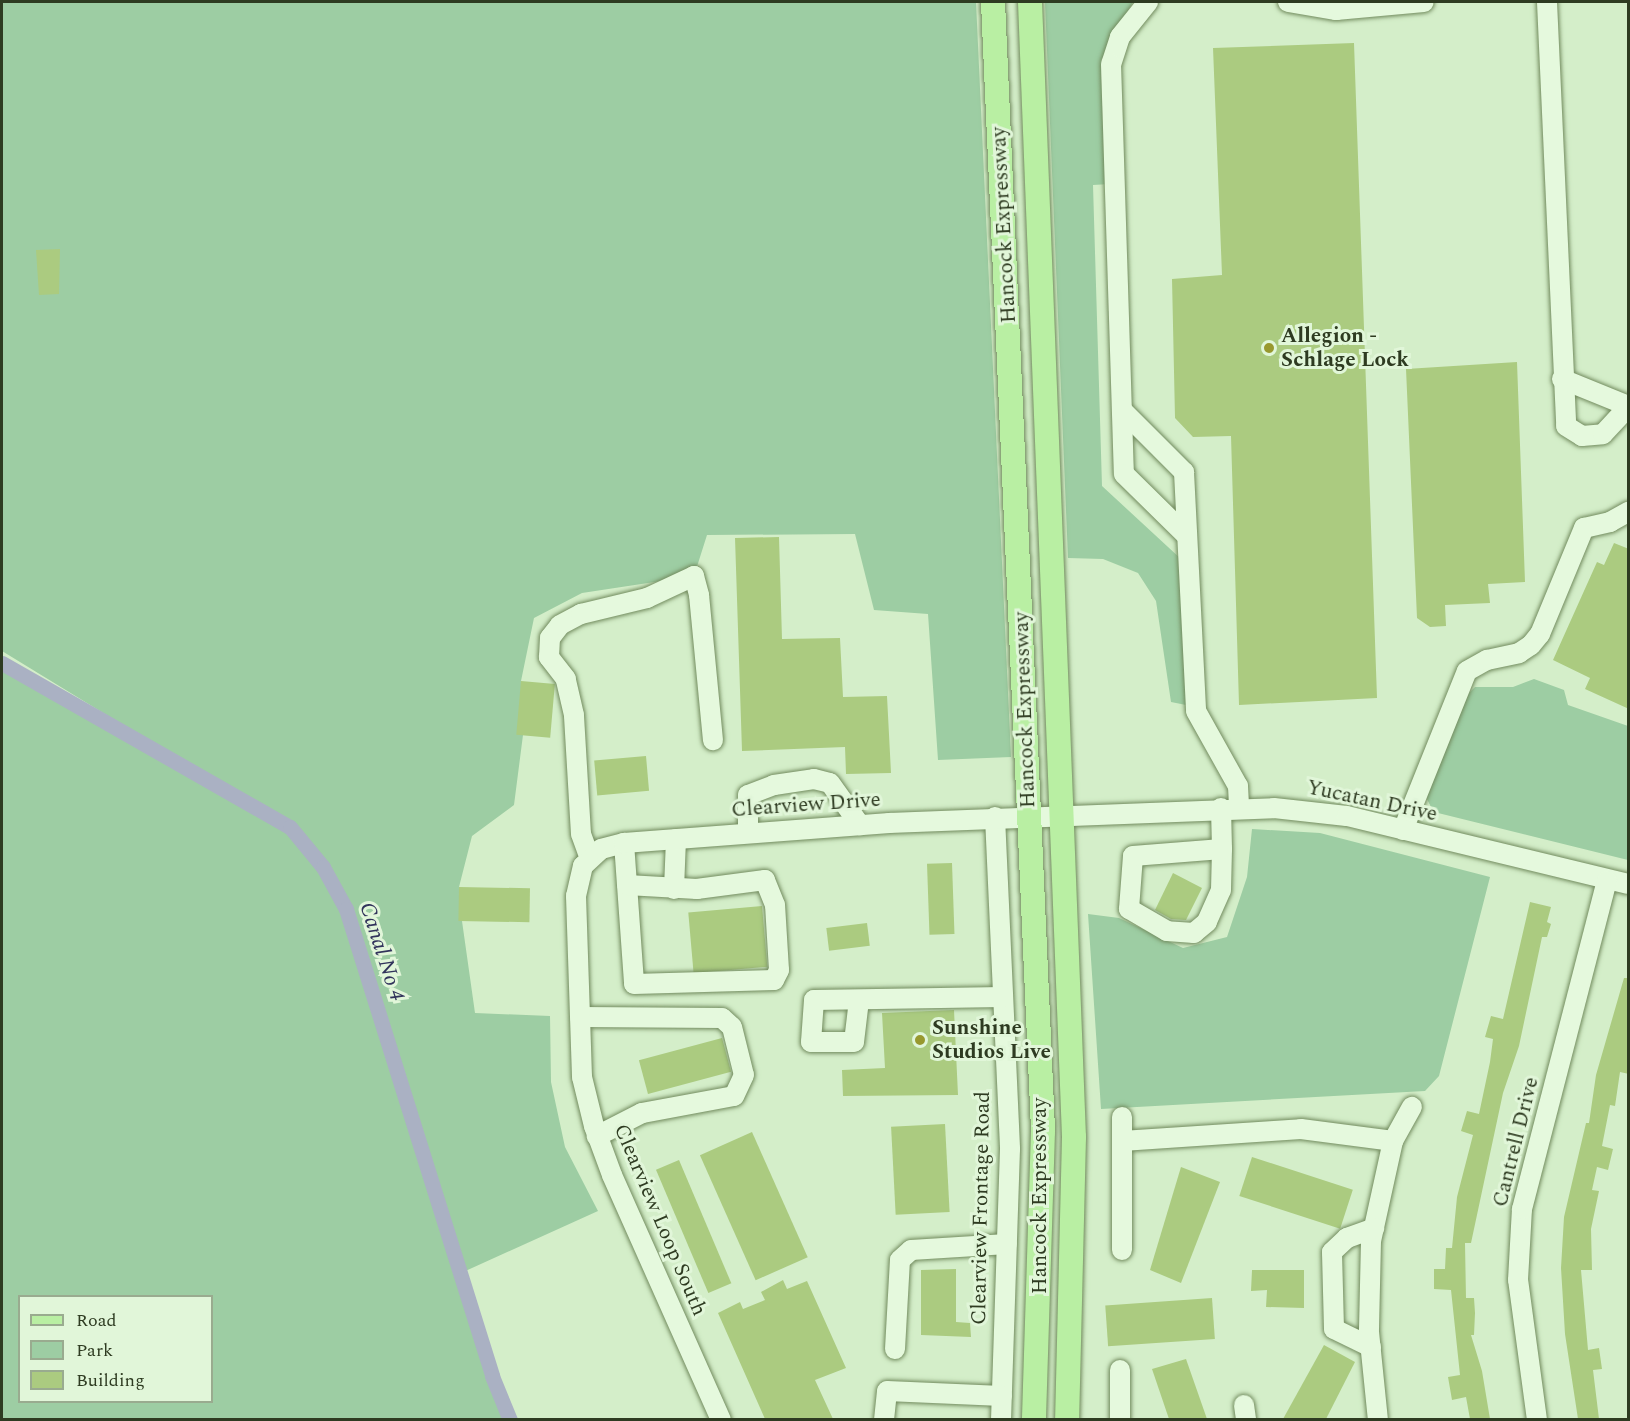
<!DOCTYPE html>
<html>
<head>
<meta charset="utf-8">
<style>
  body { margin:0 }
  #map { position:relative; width:1630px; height:1421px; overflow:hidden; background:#d4eec9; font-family:Spectral,serif }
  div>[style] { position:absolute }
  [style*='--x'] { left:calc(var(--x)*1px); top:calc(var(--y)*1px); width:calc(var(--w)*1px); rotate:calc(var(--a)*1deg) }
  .green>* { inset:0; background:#9dcda3 }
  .canal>* { height:15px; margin:-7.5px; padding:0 7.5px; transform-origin:7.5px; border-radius:7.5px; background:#aab1c3 }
  .building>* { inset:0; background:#abcb80; transform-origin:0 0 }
  .roads { filter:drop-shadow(0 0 2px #728b5e) drop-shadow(0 0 2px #728b5e) }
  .minor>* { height:20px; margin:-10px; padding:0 10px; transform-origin:10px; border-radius:10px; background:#e5f9dd }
  .major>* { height:24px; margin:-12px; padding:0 12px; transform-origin:12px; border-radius:12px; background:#b9efa3 }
  .dots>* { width:16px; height:16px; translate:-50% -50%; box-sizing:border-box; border:3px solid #e1f6d9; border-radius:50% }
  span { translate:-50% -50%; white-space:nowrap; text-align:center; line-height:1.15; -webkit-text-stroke:6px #e1f6d9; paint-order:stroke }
  .street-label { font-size:21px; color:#2e3b21 }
  .poi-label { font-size:21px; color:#2e3b21; font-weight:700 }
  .left { translate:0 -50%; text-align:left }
  .water-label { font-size:22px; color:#31335b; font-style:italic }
  .frame { position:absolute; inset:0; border:3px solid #2e3b21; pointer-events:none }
  .legend { position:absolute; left:18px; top:1295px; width:195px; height:108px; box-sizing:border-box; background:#e1f6d9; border:2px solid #99ab8f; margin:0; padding:8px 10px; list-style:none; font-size:18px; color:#2e3b21 }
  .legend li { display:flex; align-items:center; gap:12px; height:30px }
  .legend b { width:30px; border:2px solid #99ab8f }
</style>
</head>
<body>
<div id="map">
  <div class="green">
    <div style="clip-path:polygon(evenodd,2px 2px,976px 2px,1011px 757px,938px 760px,928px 614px,874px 610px,855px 534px,707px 535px,694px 576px,582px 593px,534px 618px,521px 681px,523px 735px,514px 805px,472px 836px,459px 887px,462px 921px,475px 1013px,550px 1016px,551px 1082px,565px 1147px,598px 1211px,461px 1273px,510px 1419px,2px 1419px,2px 663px,265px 812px,2px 651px,2px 2px,20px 1296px,212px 1296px,212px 1402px,20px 1402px,20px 1296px)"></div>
    <div style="clip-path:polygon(1045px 2px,1133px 2px,1104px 54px,1101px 73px,1110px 184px,1093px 185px,1102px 486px,1181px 559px,1186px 705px,1171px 702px,1156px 601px,1138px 573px,1103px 559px,1068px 558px)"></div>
    <div style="clip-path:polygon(1534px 679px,1564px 690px,1568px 705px,1628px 726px,1628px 860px,1438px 813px,1431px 807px,1426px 797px,1429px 787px,1469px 693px,1475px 687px,1513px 687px)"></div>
    <div style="clip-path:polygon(1252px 829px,1320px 833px,1490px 877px,1439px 1076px,1425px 1091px,1101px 1109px,1088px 914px,1119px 918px,1183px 948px,1227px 937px,1247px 877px)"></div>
  </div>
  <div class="canal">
    <div style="--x:2;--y:663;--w:331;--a:29.7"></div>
    <div style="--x:290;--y:827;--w:52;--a:50.5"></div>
    <div style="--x:323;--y:867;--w:48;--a:61.3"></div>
    <div style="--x:346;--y:909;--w:489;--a:72.6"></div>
    <div style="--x:492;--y:1376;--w:48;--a:67.8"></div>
  </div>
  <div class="building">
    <div style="clip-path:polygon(1354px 43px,1377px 698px,1239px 705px,1231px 436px,1193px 437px,1175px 418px,1172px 279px,1222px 275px,1213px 48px)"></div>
    <div style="clip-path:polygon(60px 249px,59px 294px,39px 295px,36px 250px)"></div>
    <div style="clip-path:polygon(1517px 362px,1525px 582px,1488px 584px,1490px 603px,1445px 605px,1446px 626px,1430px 627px,1417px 618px,1406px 369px)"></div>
    <div style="clip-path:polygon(779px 537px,782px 639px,840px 638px,843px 697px,887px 696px,891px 773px,846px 774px,845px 747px,742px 751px,735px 538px)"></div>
    <div style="clip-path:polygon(1614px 543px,1629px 549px,1629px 709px,1585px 689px,1590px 678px,1553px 660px,1597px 562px,1604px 565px)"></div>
    <div style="left:521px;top:681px;width:34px;height:54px;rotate:5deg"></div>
    <div style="left:646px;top:756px;width:35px;height:52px;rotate:85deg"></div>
    <div style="left:952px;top:863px;width:71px;height:25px;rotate:88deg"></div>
    <div style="clip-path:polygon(1173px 873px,1202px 888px,1186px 920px,1171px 919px,1155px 910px)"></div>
    <div style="left:459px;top:887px;width:71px;height:34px;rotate:1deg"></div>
    <div style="clip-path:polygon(1530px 902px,1551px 907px,1547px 922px,1551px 924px,1547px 937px,1542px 937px,1519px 1046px,1503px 1093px,1471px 1243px,1465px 1243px,1466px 1298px,1474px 1298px,1475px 1313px,1474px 1335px,1471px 1335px,1482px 1371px,1490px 1419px,1470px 1419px,1466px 1397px,1452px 1400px,1448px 1377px,1460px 1375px,1451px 1290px,1434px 1289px,1434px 1269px,1445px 1269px,1446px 1248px,1452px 1248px,1457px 1197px,1473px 1135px,1461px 1131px,1467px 1111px,1479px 1114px,1490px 1062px,1493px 1039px,1485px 1037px,1491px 1016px,1503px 1019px)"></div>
    <div style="left:762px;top:906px;width:61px;height:74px;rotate:85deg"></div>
    <div style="left:867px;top:923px;width:23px;height:41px;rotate:83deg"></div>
    <div style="clip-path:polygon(1624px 978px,1629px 978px,1629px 1074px,1620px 1072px,1615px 1106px,1610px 1105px,1602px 1146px,1613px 1149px,1608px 1170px,1597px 1167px,1592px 1190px,1599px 1191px,1591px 1229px,1592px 1270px,1581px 1270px,1588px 1350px,1599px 1348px,1602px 1369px,1593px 1370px,1599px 1419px,1578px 1419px,1565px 1334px,1561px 1268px,1564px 1217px,1586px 1123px,1589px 1123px,1596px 1075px)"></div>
    <div style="clip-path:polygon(954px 1010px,958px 1095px,843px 1096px,842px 1070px,885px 1068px,882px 1013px)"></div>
    <div style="left:722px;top:1038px;width:35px;height:86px;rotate:75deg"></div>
    <div style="left:945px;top:1124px;width:88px;height:54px;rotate:87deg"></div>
    <div style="left:752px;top:1132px;width:137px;height:57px;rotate:66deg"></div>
    <div style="left:1252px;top:1157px;width:106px;height:41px;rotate:18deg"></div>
    <div style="left:679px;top:1160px;width:134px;height:25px;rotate:67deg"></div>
    <div style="clip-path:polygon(1181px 1167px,1220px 1182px,1181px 1283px,1150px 1270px)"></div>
    <div style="clip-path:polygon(956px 1269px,956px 1322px,970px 1323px,971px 1337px,921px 1335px,921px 1270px)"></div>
    <div style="clip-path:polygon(1252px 1270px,1304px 1270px,1304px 1308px,1266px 1307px,1267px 1290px,1251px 1291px)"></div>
    <div style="clip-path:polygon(783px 1280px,787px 1289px,807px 1281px,846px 1368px,815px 1380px,833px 1419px,765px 1419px,718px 1313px,740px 1302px,743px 1309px,765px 1300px,761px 1292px)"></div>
    <div style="left:1212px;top:1298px;width:41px;height:107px;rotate:86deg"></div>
    <div style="clip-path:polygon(1324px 1345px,1355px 1362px,1326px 1419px,1283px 1419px)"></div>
    <div style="clip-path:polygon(1186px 1359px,1207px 1419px,1169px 1419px,1152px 1369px)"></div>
  </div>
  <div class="roads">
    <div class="minor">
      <div style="--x:1148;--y:2;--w:45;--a:128.7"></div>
      <div style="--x:1120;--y:37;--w:28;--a:108"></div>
      <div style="--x:1111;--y:64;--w:410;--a:88.2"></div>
      <div style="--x:1124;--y:474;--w:86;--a:44.5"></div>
      <div style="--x:1288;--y:2;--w:49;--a:9.5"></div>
      <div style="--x:1336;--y:10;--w:88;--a:-5.2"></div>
      <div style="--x:1547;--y:2;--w:424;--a:87.4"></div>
      <div style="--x:1566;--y:426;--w:19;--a:32"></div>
      <div style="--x:1582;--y:436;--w:21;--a:-5"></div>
      <div style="--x:1603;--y:434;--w:37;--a:-47"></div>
      <div style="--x:1562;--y:379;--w:71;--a:22.2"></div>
      <div style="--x:1122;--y:410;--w:88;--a:45"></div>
      <div style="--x:1184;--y:472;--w:239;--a:87.1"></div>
      <div style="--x:1196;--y:711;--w:86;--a:60.8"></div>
      <div style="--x:1238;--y:786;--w:22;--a:87"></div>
      <div style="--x:1221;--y:808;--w:41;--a:88.6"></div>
      <div style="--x:1222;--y:849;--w:41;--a:91.4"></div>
      <div style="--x:1221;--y:890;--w:35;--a:114"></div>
      <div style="--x:1207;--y:922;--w:17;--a:140"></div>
      <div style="--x:1194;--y:933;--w:27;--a:-176"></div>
      <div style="--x:1167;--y:931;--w:44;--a:-149.9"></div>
      <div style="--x:1129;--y:909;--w:53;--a:-85.7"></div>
      <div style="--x:1133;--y:856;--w:89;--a:-4.5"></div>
      <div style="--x:995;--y:817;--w:332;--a:87.4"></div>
      <div style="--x:1010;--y:1149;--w:271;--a:91.9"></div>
      <div style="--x:1403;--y:830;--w:171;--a:-68.1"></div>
      <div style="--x:1467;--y:671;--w:23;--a:-29"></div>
      <div style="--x:1487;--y:660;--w:33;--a:-12"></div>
      <div style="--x:1519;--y:653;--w:14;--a:-34"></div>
      <div style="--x:1531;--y:645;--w:14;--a:-51"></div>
      <div style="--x:1540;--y:634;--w:115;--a:-67.5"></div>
      <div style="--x:1584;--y:528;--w:27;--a:-13"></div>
      <div style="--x:1610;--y:522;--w:21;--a:-29"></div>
      <div style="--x:748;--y:833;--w:38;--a:-90"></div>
      <div style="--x:748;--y:795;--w:28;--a:-21"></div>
      <div style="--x:774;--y:785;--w:40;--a:-8.5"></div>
      <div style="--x:814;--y:779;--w:16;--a:14"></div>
      <div style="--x:830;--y:783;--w:52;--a:54.5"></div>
      <div style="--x:624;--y:843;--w:141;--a:85.9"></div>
      <div style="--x:634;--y:984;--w:140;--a:-1.6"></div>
      <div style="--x:774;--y:980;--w:11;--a:-63"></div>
      <div style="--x:779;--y:970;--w:65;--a:-93.5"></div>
      <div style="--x:775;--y:905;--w:27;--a:-112"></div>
      <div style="--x:765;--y:880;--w:69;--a:172.5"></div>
      <div style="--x:697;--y:889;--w:70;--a:-176.7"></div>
      <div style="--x:589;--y:856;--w:23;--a:-110"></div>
      <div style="--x:581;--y:834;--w:119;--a:-93.4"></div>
      <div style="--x:574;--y:715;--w:37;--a:-103"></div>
      <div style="--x:566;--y:679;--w:28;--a:-128"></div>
      <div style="--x:549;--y:657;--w:19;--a:-87"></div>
      <div style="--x:550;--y:638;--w:16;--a:-52"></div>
      <div style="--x:560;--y:625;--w:24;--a:-28"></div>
      <div style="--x:581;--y:614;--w:68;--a:-13.6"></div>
      <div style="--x:647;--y:598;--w:52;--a:-25.1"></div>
      <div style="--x:694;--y:576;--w:20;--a:75"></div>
      <div style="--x:699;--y:595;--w:146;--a:84.5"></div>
      <div style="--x:674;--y:889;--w:50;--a:-87.7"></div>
      <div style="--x:859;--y:1000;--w:42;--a:96.8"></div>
      <div style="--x:854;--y:1042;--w:43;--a:180"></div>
      <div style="--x:811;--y:1042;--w:42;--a:-85.9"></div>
      <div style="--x:814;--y:1000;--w:189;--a:-0.9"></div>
      <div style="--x:580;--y:1017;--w:142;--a:0.4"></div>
      <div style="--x:722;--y:1018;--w:13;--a:42"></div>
      <div style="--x:732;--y:1027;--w:49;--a:76"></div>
      <div style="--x:744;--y:1075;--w:23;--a:115"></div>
      <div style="--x:734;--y:1096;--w:94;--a:169.5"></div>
      <div style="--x:642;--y:1113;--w:51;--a:152.9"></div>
      <div style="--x:1122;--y:1141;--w:179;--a:-3.8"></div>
      <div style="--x:1301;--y:1129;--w:93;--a:7.4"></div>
      <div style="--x:1393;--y:1141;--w:102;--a:102.4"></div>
      <div style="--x:1371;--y:1241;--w:91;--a:91.3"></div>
      <div style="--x:1369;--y:1332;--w:88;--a:84.2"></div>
      <div style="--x:1393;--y:1141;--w:39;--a:-61"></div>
      <div style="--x:1122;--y:1250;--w:133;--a:-90"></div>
      <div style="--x:1371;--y:1347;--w:41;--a:-154.1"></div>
      <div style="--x:1334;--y:1329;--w:77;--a:-91.5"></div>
      <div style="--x:1332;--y:1252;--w:21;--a:-43"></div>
      <div style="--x:1347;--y:1238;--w:29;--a:-20"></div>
      <div style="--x:895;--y:1349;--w:89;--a:-86.8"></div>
      <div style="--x:900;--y:1260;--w:15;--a:-42"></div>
      <div style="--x:911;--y:1250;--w:96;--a:-3.6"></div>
      <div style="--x:1244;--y:1405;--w:15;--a:82"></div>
      <div style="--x:721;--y:1420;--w:268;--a:-114"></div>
      <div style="--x:612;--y:1175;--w:52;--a:-110.2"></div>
      <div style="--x:594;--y:1126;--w:50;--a:-103.8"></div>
      <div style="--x:582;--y:1077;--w:181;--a:-91.9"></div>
      <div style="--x:576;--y:896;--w:31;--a:-77"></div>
      <div style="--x:583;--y:866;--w:25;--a:-43"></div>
      <div style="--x:601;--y:849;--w:24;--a:-15"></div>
      <div style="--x:624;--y:843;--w:266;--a:-4.3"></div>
      <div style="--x:889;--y:823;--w:385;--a:-2.2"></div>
      <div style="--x:1274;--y:808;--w:73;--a:6.3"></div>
      <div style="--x:1347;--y:816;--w:289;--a:13.6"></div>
      <div style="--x:884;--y:1420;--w:29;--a:-84"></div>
      <div style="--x:887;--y:1391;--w:115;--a:2.5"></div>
      <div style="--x:1120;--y:1420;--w:50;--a:-90"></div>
      <div style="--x:1537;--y:1420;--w:141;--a:-97.7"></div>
      <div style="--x:1518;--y:1280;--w:71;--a:-86.8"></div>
      <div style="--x:1522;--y:1209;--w:339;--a:-75.5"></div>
    </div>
    <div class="major">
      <div style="--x:993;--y:2;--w:1130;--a:87.46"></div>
      <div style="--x:1043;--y:1131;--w:289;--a:91.8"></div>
      <div style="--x:1030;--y:2;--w:1136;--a:87.78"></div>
      <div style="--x:1074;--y:1137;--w:283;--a:91.4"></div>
    </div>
  </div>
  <div class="dots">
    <div style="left:1269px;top:348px;background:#98992f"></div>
    <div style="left:920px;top:1040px;background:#98992f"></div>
  </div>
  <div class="street-label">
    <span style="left:1004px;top:225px;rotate:-93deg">Hancock Expressway</span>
    <span style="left:1025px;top:710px;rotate:-92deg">Hancock Expressway</span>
    <span style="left:1372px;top:801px;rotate:12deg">Yucatan Drive</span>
    <span style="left:806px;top:805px;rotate:-4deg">Clearview Drive</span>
    <span style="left:1516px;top:1142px;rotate:-76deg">Cantrell Drive</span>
    <span style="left:1040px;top:1196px;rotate:-90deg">Hancock Expressway</span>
    <span style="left:981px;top:1208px;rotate:-89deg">Clearview Frontage Road</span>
    <span style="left:660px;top:1220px;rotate:67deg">Clearview Loop South</span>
  </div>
  <div class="poi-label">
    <span class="left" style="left:1281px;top:348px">Allegion -<br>Schlage Lock</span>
    <span class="left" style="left:932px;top:1040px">Sunshine<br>Studios Live</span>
  </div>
  <div class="water-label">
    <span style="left:382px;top:952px;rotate:72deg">Canal No 4</span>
  </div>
  <div class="frame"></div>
  <ul class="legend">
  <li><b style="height:8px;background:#b9efa3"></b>Road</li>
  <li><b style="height:16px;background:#9dcda3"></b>Park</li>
  <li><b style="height:16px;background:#abcb80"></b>Building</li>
  </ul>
</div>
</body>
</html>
